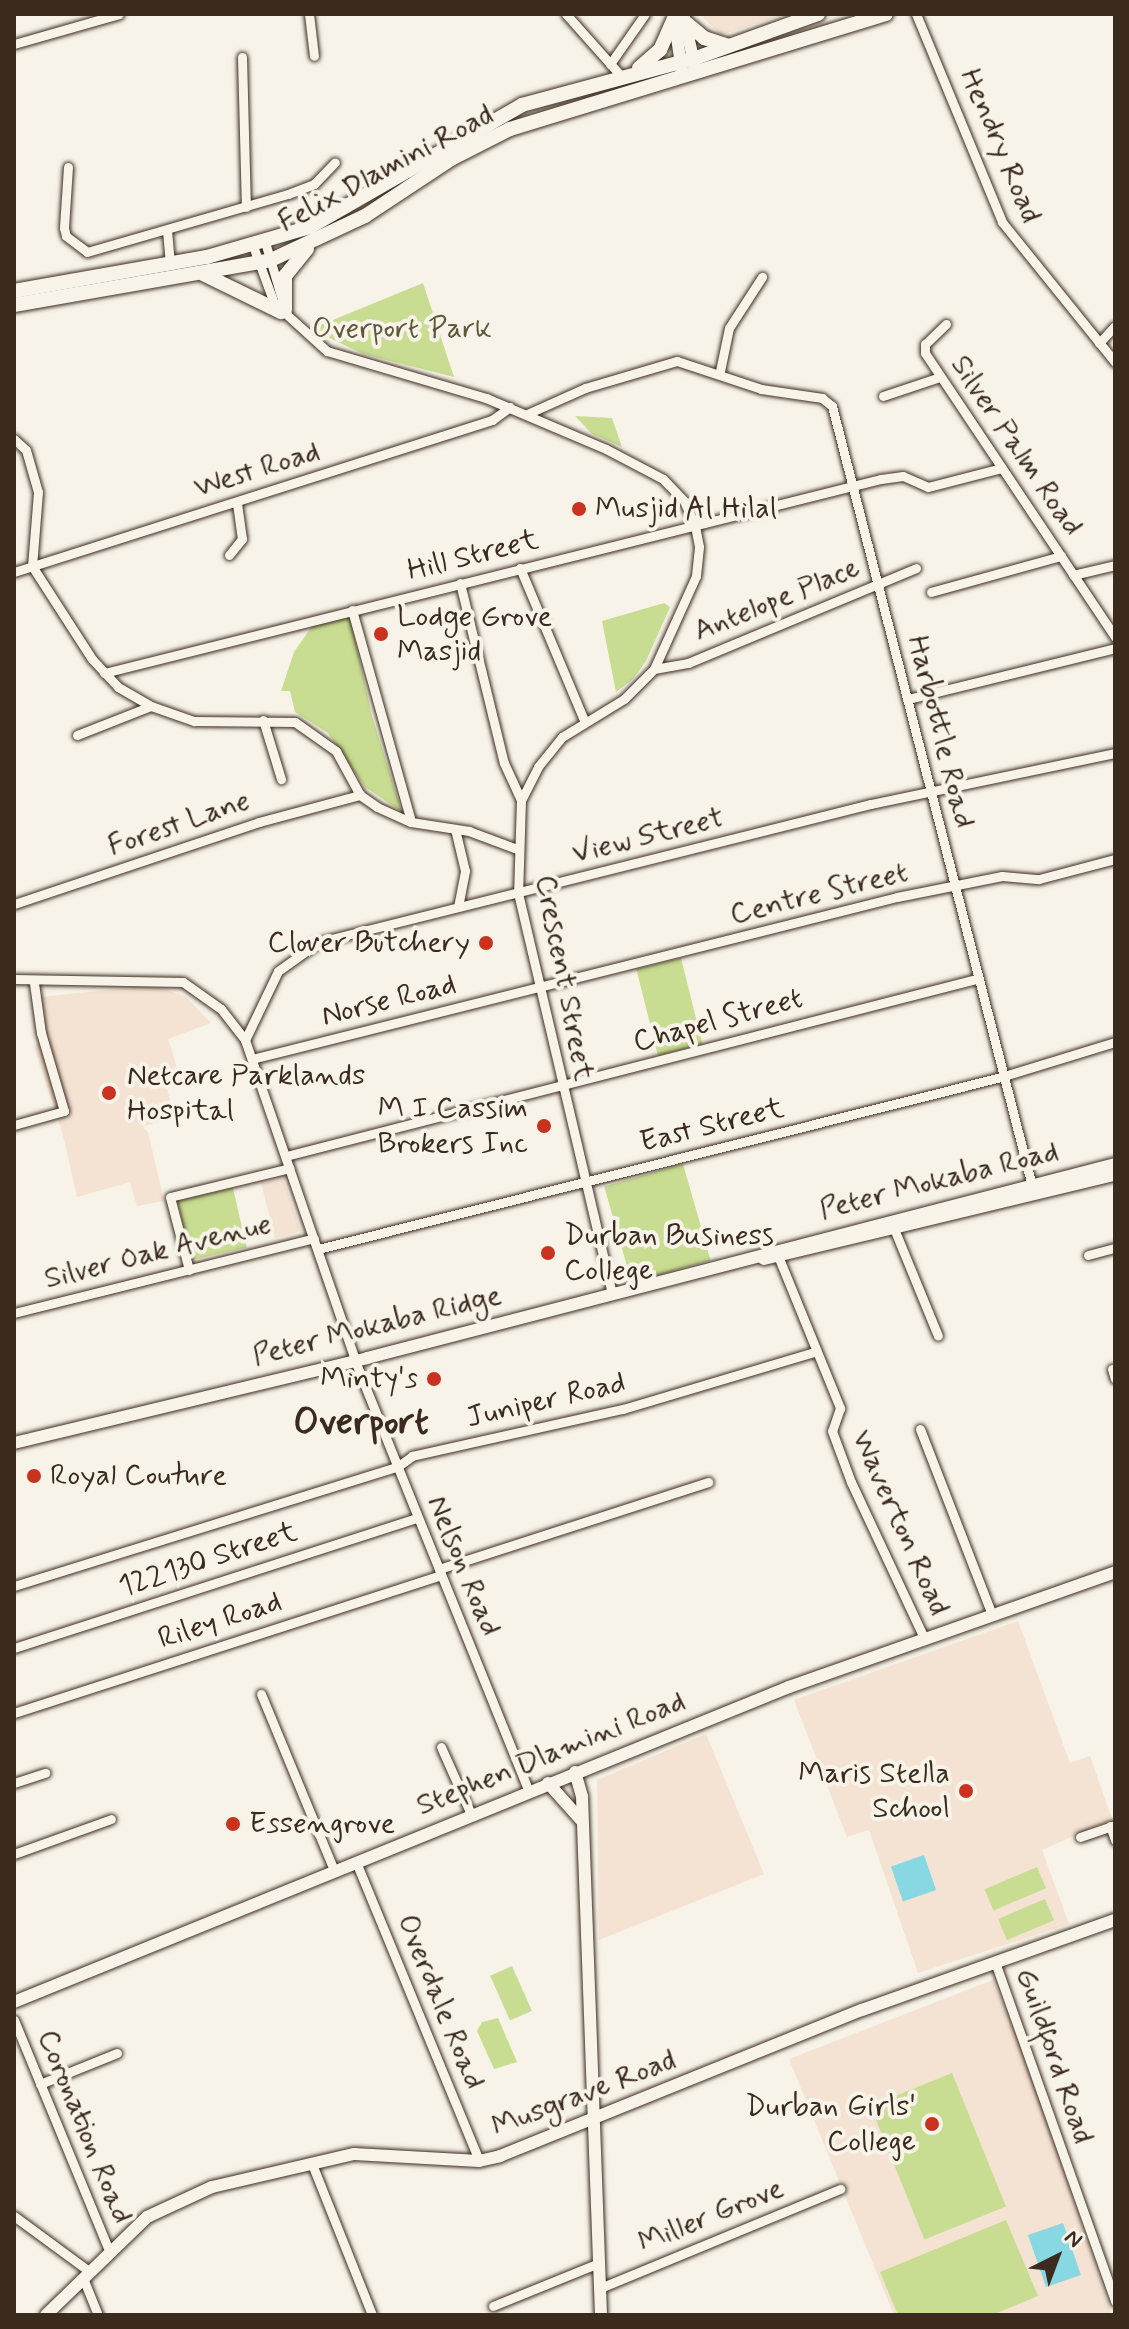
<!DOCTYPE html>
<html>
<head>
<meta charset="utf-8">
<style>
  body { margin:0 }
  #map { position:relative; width:1129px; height:2329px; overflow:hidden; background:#f7f3e8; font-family:Mynerve,sans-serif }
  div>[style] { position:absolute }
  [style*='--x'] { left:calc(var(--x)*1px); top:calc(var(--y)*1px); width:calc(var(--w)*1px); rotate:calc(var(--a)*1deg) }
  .built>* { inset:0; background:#f4e2d2 }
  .green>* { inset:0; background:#c8dd92; transform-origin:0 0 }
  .water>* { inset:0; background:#87d8e2; transform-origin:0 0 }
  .roads { filter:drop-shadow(0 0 2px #3b2a1e) drop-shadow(0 0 2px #3b2a1e) }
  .minor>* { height:9px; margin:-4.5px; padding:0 4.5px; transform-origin:4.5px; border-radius:4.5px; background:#f7f3e8 }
  .tertiary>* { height:12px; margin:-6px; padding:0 6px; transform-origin:6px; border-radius:6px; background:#f7f3e8 }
  .secondary>* { height:14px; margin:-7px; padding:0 7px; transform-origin:7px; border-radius:7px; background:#f7f3e8 }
  .dots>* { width:22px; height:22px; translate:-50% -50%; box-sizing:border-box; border:4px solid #f7f3e8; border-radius:50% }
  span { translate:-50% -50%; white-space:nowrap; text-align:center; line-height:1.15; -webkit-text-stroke:8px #f7f3e8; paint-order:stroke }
  .street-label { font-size:30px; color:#3b2a1e }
  .park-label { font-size:30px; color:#5e573b }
  .poi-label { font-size:30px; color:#3b2a1e }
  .left { translate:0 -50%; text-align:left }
  .right { translate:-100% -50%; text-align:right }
  .district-label { font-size:38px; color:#3b2a1e; font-weight:700 }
  .frame { position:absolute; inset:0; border:16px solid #3b2a1e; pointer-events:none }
  .north { position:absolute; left:1017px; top:2217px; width:80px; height:80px; -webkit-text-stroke:6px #f7f3e8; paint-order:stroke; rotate:42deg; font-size:22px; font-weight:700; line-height:32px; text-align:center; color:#3b2a1e }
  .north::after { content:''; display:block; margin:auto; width:28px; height:36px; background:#3b2a1e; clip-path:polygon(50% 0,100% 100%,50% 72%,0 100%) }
</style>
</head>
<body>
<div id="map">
  <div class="built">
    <div style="clip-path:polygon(700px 14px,786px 14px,721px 35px)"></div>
    <div style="clip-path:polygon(154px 985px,186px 997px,211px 1023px,168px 1039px,182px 1083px,167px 1089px,174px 1116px,143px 1127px,148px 1132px,164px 1201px,137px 1206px,130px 1182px,77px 1197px,63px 1135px,34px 1047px,46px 1036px,41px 997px)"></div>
    <div style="clip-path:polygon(283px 1178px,301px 1231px,275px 1238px,261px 1183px)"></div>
    <div style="clip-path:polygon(1018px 1621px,1070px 1763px,1090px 1756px,1112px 1819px,1042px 1850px,1069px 1924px,918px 1973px,869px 1830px,847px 1837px,794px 1700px)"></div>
    <div style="clip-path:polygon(706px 1734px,764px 1874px,599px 1940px,597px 1780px)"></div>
    <div style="clip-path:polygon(993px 1980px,1022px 2049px,1112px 2315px,894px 2315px,789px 2059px)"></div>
  </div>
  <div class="green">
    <div style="clip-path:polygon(423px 283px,454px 377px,363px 354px,311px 329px)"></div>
    <div style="clip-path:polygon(575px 416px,612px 418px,622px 447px,592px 434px)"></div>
    <div style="clip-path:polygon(664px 603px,670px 607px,646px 661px,633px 679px,616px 692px,602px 621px)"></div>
    <div style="clip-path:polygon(350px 616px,372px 716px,402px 812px,365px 787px,328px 733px,295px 712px,290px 691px,281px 691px,294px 652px,312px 626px)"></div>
    <div style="left:681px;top:958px;width:89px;height:46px;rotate:76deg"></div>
    <div style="left:683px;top:1164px;width:100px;height:82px;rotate:74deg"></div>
    <div style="left:233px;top:1188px;width:61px;height:57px;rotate:77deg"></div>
    <div style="left:1037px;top:1867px;width:23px;height:57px;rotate:67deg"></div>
    <div style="left:1045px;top:1899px;width:23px;height:51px;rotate:67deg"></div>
    <div style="left:512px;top:1966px;width:49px;height:24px;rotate:66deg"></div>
    <div style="clip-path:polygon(498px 2018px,517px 2062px,494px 2069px,477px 2031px,482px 2022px)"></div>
    <div style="left:952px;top:2073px;width:144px;height:88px;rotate:68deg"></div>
    <div style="clip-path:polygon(1006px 2220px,1038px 2296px,992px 2315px,898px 2315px,880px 2272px)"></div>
  </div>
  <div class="water">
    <div style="left:924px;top:1855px;width:37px;height:35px;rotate:71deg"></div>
    <div style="left:1063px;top:2223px;width:55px;height:37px;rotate:71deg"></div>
  </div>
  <div class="roads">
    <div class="minor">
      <div style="--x:309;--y:14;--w:42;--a:83.2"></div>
      <div style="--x:566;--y:14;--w:83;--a:48.4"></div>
      <div style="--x:916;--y:14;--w:225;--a:67.5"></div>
      <div style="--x:1002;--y:222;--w:180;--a:51.1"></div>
      <div style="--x:14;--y:44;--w:109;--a:-15.9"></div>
      <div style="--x:242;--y:57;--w:150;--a:88.5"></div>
      <div style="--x:610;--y:64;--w:61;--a:-55"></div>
      <div style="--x:68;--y:167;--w:61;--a:93.8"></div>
      <div style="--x:64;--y:228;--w:8;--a:76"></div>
      <div style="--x:66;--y:236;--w:26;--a:37"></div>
      <div style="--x:87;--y:252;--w:209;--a:-16.1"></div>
      <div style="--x:288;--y:194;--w:28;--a:-21"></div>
      <div style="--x:314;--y:184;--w:30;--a:-46"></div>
      <div style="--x:167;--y:230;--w:33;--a:85"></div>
      <div style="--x:265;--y:242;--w:56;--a:73.5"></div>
      <div style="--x:253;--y:246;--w:61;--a:69.8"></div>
      <div style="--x:274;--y:303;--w:72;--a:42.2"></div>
      <div style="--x:327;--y:351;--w:166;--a:16.5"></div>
      <div style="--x:486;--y:398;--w:130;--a:23"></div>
      <div style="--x:606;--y:449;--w:64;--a:27.8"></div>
      <div style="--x:663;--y:479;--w:30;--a:46"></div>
      <div style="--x:684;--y:501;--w:27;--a:66"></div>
      <div style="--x:695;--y:526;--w:21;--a:79"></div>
      <div style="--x:699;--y:547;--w:29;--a:96"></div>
      <div style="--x:696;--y:576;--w:102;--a:114.3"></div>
      <div style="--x:654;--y:669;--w:42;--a:135"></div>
      <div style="--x:624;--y:699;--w:73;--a:148.5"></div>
      <div style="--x:562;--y:737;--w:38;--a:129"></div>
      <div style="--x:538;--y:767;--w:37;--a:117"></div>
      <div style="--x:521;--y:800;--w:93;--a:91.8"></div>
      <div style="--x:518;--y:893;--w:411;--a:76.8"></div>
      <div style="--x:946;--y:324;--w:29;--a:136"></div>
      <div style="--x:925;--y:344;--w:9;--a:90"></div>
      <div style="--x:925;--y:353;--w:342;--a:56.2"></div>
      <div style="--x:1099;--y:343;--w:23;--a:-47"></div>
      <div style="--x:720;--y:371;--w:44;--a:-78.2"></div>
      <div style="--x:729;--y:328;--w:61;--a:-57.1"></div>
      <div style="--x:883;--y:396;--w:60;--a:-18.4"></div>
      <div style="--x:527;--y:414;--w:64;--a:-24.1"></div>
      <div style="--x:585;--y:388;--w:96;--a:-16.4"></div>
      <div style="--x:677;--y:361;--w:89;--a:18.4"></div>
      <div style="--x:761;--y:389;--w:62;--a:8.4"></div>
      <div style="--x:822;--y:398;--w:13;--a:39"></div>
      <div style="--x:832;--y:406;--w:805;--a:75.62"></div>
      <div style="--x:14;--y:439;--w:16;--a:43"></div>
      <div style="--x:26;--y:450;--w:44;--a:74.1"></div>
      <div style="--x:38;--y:492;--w:74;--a:94.6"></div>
      <div style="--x:32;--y:566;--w:111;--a:57.2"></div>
      <div style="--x:92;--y:659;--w:38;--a:47"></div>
      <div style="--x:118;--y:687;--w:38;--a:30"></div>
      <div style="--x:151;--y:706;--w:46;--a:19.2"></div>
      <div style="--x:194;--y:721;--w:101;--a:0.6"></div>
      <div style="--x:295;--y:722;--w:50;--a:35.3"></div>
      <div style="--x:336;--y:751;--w:50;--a:61.4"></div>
      <div style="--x:360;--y:795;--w:21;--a:35"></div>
      <div style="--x:377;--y:807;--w:37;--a:24"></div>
      <div style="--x:411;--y:822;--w:59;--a:8.8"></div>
      <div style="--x:469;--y:831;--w:51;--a:20.6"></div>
      <div style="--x:229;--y:555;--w:21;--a:-51"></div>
      <div style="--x:242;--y:539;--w:37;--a:-98"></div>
      <div style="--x:520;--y:568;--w:165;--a:67.2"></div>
      <div style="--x:14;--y:572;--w:502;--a:-17.64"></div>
      <div style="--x:492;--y:420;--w:22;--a:-36"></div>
      <div style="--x:1073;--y:575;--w:43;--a:-13.4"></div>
      <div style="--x:460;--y:583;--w:185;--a:76.3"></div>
      <div style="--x:504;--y:763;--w:41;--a:65.3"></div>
      <div style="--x:931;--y:592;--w:135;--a:-15.5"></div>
      <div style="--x:352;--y:610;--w:220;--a:74.4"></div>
      <div style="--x:654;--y:669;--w:35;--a:-10"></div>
      <div style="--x:688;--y:663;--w:247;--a:-22.6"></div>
      <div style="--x:104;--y:673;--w:801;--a:-14.02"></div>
      <div style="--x:881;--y:479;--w:22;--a:-8"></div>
      <div style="--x:903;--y:476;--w:27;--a:24"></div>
      <div style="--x:928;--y:487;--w:76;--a:-14.4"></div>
      <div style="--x:908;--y:699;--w:213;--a:-13.8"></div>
      <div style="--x:263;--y:720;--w:62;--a:73"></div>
      <div style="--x:77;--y:735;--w:79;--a:-21.4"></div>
      <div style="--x:455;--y:829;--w:43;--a:76.6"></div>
      <div style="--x:465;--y:871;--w:36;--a:101"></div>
      <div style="--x:14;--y:904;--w:258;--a:-18.5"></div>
      <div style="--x:259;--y:822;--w:105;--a:-15"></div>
      <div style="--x:14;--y:979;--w:169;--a:1"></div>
      <div style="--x:183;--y:982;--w:47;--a:35.4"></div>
      <div style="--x:221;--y:1009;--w:39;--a:52"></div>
      <div style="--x:245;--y:1040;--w:350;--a:71"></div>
      <div style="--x:359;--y:1371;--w:453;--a:68"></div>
      <div style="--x:245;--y:1040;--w:76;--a:-64.4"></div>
      <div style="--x:278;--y:971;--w:50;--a:-35.3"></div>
      <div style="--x:319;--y:942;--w:569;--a:-14.04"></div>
      <div style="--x:871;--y:804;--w:249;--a:-11.8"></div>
      <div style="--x:252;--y:1059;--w:665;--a:-14.1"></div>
      <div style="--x:897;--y:897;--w:107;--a:-11.3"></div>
      <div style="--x:1002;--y:876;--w:37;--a:5"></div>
      <div style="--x:1039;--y:879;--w:79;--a:-14.7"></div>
      <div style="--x:14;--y:1125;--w:52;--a:-15.6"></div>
      <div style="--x:64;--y:1111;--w:81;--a:-106.4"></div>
      <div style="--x:41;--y:1033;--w:50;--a:-98"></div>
      <div style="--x:286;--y:1156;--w:712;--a:-14.39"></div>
      <div style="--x:895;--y:1231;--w:113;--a:67.7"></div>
      <div style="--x:318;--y:1249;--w:704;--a:-14.13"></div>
      <div style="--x:1001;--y:1077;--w:119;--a:-17.1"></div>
      <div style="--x:776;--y:1251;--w:170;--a:67.8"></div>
      <div style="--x:840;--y:1408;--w:24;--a:109"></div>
      <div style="--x:832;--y:1431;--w:54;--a:69.6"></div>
      <div style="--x:851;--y:1482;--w:172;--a:64.9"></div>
      <div style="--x:1088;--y:1255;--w:28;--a:-15"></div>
      <div style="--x:189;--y:1270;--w:75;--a:-104.6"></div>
      <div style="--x:170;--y:1197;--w:123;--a:-13.6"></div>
      <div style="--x:14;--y:1313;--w:309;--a:-14"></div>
      <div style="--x:1112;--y:1369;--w:10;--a:73"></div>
      <div style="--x:920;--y:1429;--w:199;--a:68.8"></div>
      <div style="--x:439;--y:1569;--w:283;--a:-17.9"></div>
      <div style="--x:14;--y:1586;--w:401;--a:-17.3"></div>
      <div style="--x:397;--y:1467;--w:19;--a:-36"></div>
      <div style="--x:412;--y:1456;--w:216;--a:-12.6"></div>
      <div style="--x:623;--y:1409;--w:202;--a:-16.6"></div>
      <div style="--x:14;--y:1648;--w:423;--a:-17.9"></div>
      <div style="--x:261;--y:1694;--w:191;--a:67.5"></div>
      <div style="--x:14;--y:1713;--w:449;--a:-17.9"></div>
      <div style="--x:441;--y:1747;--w:73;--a:65.9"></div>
      <div style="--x:14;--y:1783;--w:33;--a:-18"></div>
      <div style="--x:1110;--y:1826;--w:15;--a:70"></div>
      <div style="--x:1080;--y:1837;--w:37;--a:-19"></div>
      <div style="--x:14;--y:1854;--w:103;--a:-19.8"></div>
      <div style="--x:356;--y:1862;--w:323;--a:67.6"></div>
      <div style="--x:995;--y:1962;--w:360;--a:70.5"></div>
      <div style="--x:14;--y:2020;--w:250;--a:67.6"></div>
      <div style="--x:40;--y:2084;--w:83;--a:-21.9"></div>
      <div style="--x:312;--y:2164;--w:162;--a:68.3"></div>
      <div style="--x:14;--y:2216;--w:93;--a:36.3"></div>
      <div style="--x:83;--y:2278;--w:40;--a:68"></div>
      <div style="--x:600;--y:2288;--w:260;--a:-22.4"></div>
      <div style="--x:493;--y:2306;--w:114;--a:-22.1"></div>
    </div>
    <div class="tertiary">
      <div style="--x:683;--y:14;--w:54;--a:77.2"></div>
      <div style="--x:674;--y:18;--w:54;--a:81.4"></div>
      <div style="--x:764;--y:1259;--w:361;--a:-13.5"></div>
      <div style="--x:14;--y:1443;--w:363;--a:-13.5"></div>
      <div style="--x:367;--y:1358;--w:773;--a:-14.54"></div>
      <div style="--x:575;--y:1772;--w:26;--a:74"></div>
      <div style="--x:582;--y:1797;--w:518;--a:87.9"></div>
      <div style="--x:548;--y:1783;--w:50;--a:48.3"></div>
      <div style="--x:14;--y:2002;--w:837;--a:-22.12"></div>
      <div style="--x:789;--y:1687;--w:346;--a:-19.4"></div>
      <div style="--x:46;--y:2315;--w:141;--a:-44.1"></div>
      <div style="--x:147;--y:2217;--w:72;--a:-24.8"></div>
      <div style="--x:212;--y:2187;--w:146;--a:-13.1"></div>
      <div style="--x:354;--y:2154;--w:125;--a:3.2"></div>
      <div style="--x:479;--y:2161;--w:22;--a:-13"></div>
      <div style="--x:500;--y:2156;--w:390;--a:-22"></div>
      <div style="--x:862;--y:2010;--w:269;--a:-19.6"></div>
    </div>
    <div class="secondary">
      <div style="--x:684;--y:21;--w:26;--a:40"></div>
      <div style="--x:704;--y:38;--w:25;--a:18"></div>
      <div style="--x:639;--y:68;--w:28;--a:-41"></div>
      <div style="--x:660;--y:50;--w:34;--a:-66"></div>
      <div style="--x:203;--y:274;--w:87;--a:26"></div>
      <div style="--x:14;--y:291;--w:196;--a:-10"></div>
      <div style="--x:207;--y:257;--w:107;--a:-16.2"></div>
      <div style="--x:310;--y:227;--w:245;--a:-29.9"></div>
      <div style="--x:522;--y:105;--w:177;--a:-15.1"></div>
      <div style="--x:693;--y:59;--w:133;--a:-19.8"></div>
      <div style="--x:14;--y:305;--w:261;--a:-9.9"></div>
      <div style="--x:271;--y:260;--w:104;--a:-25.1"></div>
      <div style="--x:365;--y:216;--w:103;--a:-33.5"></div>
      <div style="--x:451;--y:159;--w:66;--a:-27"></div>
      <div style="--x:510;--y:129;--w:393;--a:-17"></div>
      <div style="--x:285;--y:310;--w:34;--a:-90"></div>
      <div style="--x:285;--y:276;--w:35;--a:-51"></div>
    </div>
  </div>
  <div class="dots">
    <div style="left:579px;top:509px;background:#c8321e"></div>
    <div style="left:381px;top:634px;background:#c8321e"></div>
    <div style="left:486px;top:943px;background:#c8321e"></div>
    <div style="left:109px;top:1093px;background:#c8321e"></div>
    <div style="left:544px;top:1126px;background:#c8321e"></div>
    <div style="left:548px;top:1253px;background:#c8321e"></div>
    <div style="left:434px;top:1379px;background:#c8321e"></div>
    <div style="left:34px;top:1476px;background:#c8321e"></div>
    <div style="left:966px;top:1791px;background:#c8321e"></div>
    <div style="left:233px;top:1824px;background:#c8321e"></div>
    <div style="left:932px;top:2124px;background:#c8321e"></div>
  </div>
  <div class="street-label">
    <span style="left:1000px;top:146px;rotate:67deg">Hendry Road</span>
    <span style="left:386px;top:169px;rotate:-28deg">Felix Dlamini Road</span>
    <span style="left:1016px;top:446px;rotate:56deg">Silver Palm Road</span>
    <span style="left:257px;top:470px;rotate:-17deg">West Road</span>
    <span style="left:473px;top:556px;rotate:-14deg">Hill Street</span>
    <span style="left:777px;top:600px;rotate:-22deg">Antelope Place</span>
    <span style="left:940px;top:732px;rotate:76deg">Harbottle Road</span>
    <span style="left:179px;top:824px;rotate:-19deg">Forest Lane</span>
    <span style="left:648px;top:836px;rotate:-14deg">View Street</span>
    <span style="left:819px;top:894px;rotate:-14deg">Centre Street</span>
    <span style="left:564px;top:978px;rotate:79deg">Crescent Street</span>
    <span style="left:389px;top:1001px;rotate:-14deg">Norse Road</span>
    <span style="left:718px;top:1021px;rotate:-15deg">Chapel Street</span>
    <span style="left:712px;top:1126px;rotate:-14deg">East Street</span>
    <span style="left:939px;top:1181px;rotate:-14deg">Peter Mokaba Road</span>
    <span style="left:158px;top:1252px;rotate:-14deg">Silver Oak Avenue</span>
    <span style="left:377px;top:1326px;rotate:-14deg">Peter Mokaba Ridge</span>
    <span style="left:546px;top:1401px;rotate:-13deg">Juniper Road</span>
    <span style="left:900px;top:1523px;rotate:66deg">Waverton Road</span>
    <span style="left:208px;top:1560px;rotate:-18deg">122130 Street</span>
    <span style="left:463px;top:1566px;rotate:68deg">Nelson Road</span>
    <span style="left:220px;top:1621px;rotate:-18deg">Riley Road</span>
    <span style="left:551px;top:1754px;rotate:-22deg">Stephen Dlamini Road</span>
    <span style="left:440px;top:2002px;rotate:68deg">Overdale Road</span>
    <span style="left:1054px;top:2056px;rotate:71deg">Guildford Road</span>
    <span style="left:584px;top:2094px;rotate:-21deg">Musgrave Road</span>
    <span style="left:84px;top:2127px;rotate:68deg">Coronation Road</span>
    <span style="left:711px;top:2216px;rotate:-22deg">Miller Grove</span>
  </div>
  <div class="park-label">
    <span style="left:402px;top:329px">Overport Park</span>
  </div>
  <div class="poi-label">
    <span class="left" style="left:595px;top:509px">Musjid Al Hilal</span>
    <span class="left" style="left:397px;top:634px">Lodge Grove<br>Masjid</span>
    <span class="right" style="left:470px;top:943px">Clover Butchery</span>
    <span class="left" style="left:127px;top:1093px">Netcare Parklands<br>Hospital</span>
    <span class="right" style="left:528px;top:1126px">M I Cassim<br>Brokers Inc</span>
    <span class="left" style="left:564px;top:1253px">Durban Business<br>College</span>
    <span class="right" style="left:418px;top:1379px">Minty's</span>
    <span class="left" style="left:50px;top:1476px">Royal Couture</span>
    <span class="right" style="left:950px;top:1791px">Maris Stella<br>School</span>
    <span class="left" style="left:249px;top:1824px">Essengrove</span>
    <span class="right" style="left:916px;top:2124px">Durban Girls'<br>College</span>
  </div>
  <div class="district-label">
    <span style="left:361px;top:1423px">Overport</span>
  </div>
  <div class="frame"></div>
  <div class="north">N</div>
</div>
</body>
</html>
